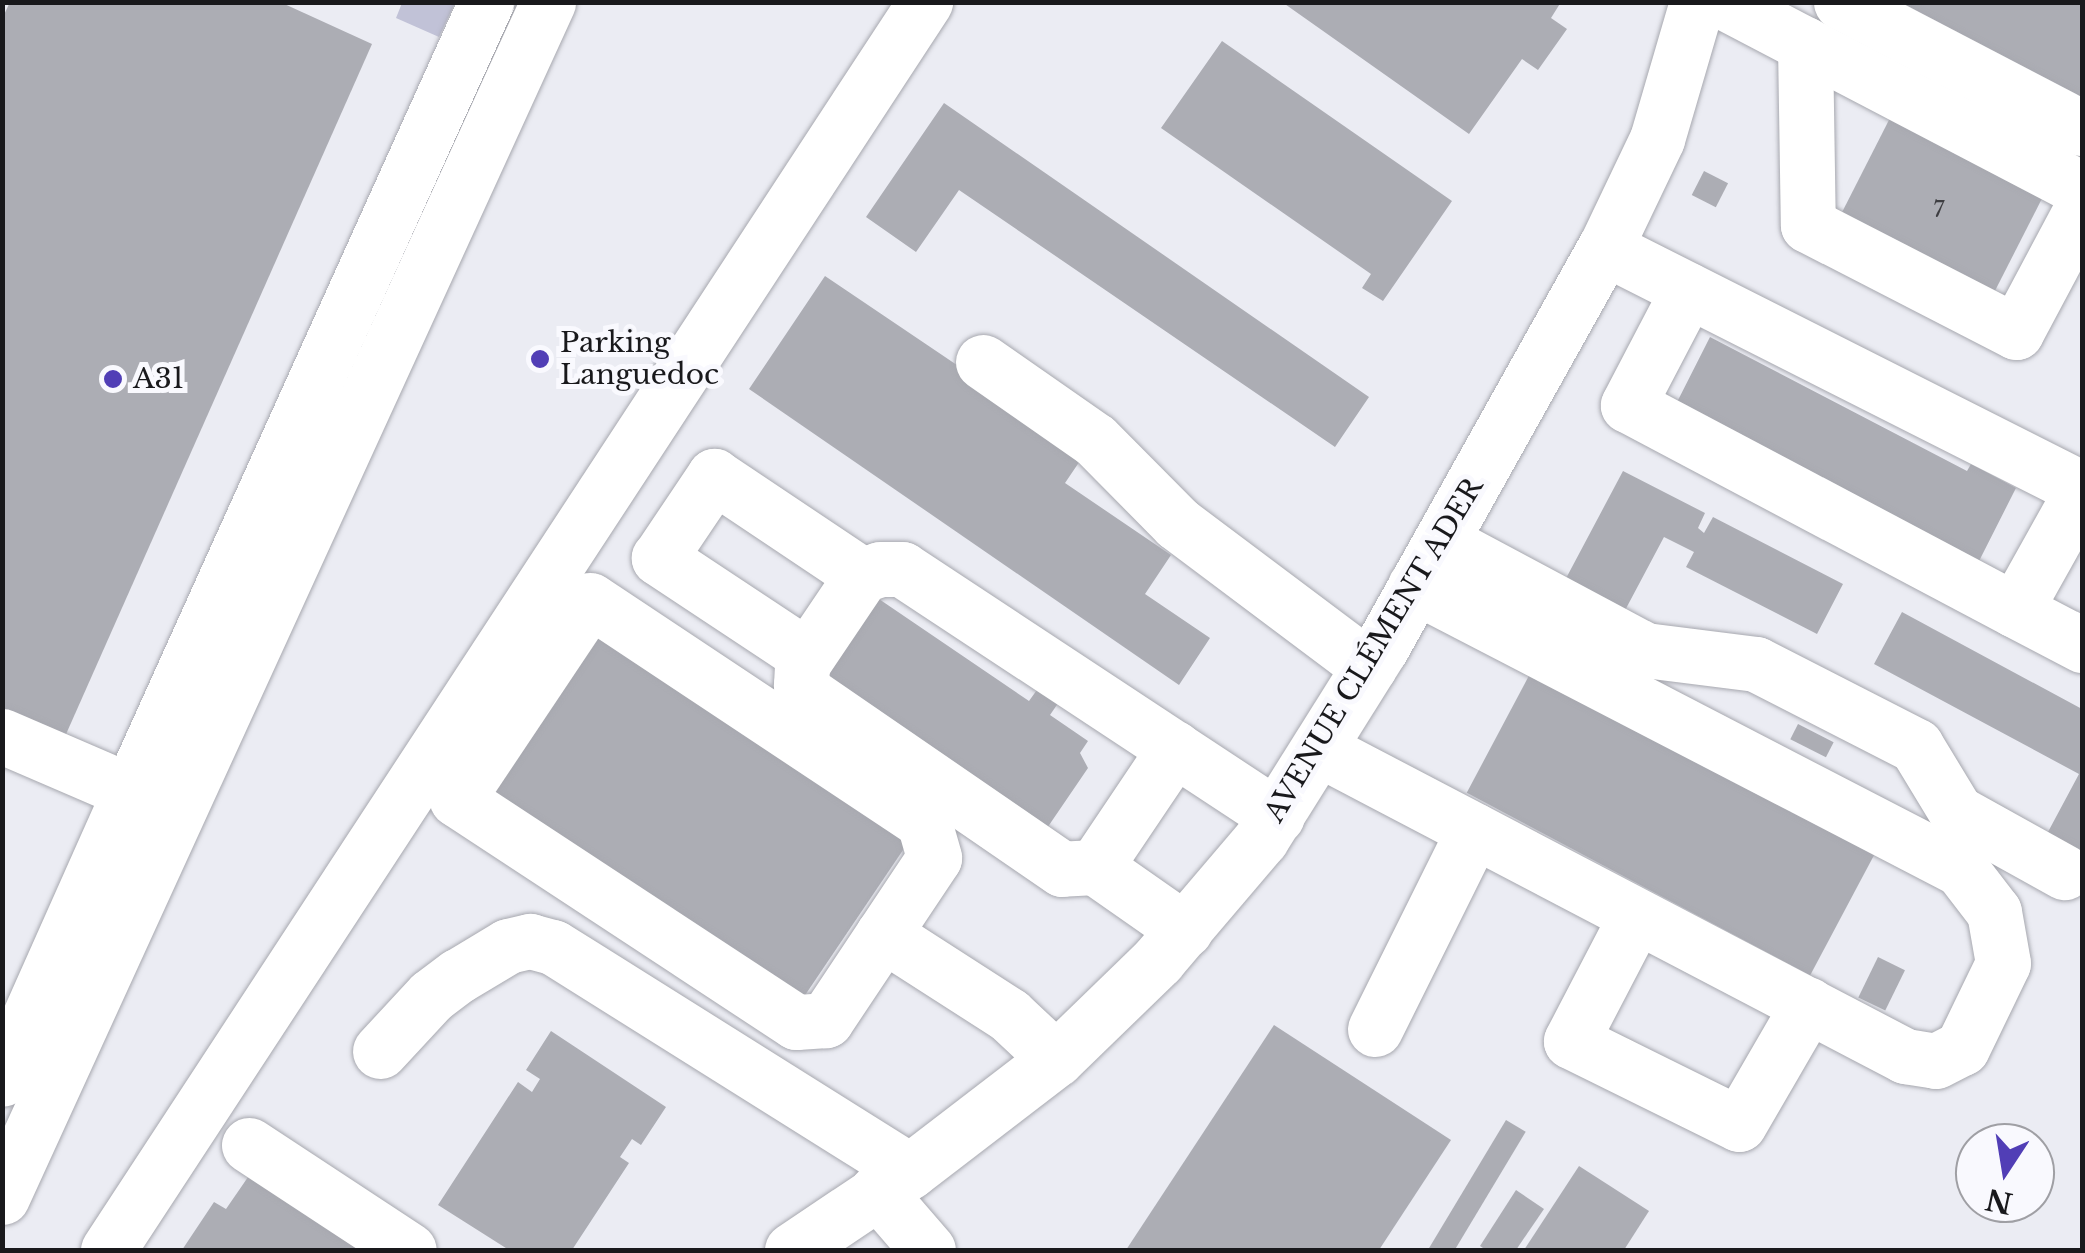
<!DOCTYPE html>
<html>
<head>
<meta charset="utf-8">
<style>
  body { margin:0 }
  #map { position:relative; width:2085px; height:1253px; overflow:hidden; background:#ebecf3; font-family:"Libre Baskerville",serif }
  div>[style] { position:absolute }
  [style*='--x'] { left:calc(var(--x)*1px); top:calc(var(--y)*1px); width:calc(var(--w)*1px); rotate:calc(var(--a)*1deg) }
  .green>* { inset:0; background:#c1c2d7 }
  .building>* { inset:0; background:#acadb4; transform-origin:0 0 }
  .roads { filter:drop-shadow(0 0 2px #a7a8af) drop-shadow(0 0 2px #a7a8af) }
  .minor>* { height:55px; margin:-27.5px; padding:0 27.5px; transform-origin:27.5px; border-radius:27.5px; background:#fff }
  .dots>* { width:28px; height:28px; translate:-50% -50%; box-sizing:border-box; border:5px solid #f9f9fe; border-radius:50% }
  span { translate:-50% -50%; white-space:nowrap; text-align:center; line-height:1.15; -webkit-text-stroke:10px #f9f9fe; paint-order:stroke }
  .number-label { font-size:22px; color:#3e3e42 }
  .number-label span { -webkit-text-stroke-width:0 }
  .poi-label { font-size:28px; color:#19191c }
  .left { translate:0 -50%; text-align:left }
  .street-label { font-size:28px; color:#19191c }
  .frame { position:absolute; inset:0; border:5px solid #19191c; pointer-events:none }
  .north { position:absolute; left:1955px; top:1123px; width:100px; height:100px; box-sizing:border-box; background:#f9f9fe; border:2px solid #9f9fa4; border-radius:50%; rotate:192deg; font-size:28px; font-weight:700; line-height:40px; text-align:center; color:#19191c }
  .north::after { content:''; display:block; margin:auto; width:35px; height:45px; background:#513eb6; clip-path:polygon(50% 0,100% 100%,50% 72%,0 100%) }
</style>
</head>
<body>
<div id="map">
  <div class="green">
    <div style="clip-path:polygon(402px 3px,402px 2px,455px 3px,439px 37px,396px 18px)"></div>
  </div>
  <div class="building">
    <div style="clip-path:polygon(10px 2px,280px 2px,372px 44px,63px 741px,2px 713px,2px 19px)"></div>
    <div style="clip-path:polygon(1282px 2px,1561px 2px,1551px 18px,1567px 29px,1538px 70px,1522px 59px,1469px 134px)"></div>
    <div style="clip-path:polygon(1900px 2px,2082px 2px,2082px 97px)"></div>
    <div style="clip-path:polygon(1222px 41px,1452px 201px,1383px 301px,1362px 288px,1371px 274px,1161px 128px)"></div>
    <div style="clip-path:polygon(944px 103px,1369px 397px,1335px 447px,959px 190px,916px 252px,866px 217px)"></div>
    <div style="left:1890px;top:118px;width:172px;height:118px;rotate:27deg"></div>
    <div style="left:1704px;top:171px;width:27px;height:27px;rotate:27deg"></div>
    <div style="clip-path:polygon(825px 276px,1086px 452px,1065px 483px,1171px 555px,1145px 594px,1210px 638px,1179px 685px,749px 389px)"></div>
    <div style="clip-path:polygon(1710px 337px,1967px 471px,1971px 464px,2016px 488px,1975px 569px,1672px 412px)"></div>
    <div style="clip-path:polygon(1623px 471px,1705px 513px,1698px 528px,1704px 533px,1713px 517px,1843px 584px,1817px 634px,1686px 567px,1694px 552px,1664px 537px,1622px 616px,1563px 584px)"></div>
    <div style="clip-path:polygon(876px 597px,1029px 701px,1039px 687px,1063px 696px,1050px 715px,1088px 741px,1080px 753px,1088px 768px,1043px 834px,818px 683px)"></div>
    <div style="clip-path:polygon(1902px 612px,2082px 709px,2082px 867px,2041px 845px,2079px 774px,1874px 664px)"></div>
    <div style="left:595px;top:620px;width:384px;height:207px;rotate:34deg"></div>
    <div style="left:1532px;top:670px;width:389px;height:139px;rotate:28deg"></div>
    <div style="left:1798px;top:724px;width:40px;height:17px;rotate:27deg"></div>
    <div style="left:1878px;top:957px;width:30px;height:45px;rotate:26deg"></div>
    <div style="clip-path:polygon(1274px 1025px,1451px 1140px,1379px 1250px,1126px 1250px)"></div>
    <div style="clip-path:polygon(551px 1031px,666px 1107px,641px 1145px,632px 1139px,620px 1157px,629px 1163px,572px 1250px,509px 1250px,438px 1205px,518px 1082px,532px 1092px,540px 1079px,526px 1070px)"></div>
    <div style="left:1506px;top:1120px;width:23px;height:156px;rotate:31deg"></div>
    <div style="clip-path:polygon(257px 1164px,383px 1250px,182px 1250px,214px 1202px,226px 1209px)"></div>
    <div style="clip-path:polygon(1579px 1166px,1649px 1211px,1624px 1250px,1524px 1250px)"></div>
    <div style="clip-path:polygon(1516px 1190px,1544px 1209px,1516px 1250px,1486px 1250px,1480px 1246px)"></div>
  </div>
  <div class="roads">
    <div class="minor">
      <div style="--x:1724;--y:2;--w:404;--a:27.6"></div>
      <div style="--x:1841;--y:2;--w:272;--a:27.6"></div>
      <div style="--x:1805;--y:44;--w:181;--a:89.1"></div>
      <div style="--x:1808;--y:225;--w:234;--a:27.2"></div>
      <div style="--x:2016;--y:332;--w:140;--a:-62"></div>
      <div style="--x:1605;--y:248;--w:534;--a:26.8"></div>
      <div style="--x:1688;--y:290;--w:130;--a:117.6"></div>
      <div style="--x:1628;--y:405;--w:438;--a:27.9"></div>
      <div style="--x:983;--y:362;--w:136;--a:34.9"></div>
      <div style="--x:1095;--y:440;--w:117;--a:45.3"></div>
      <div style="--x:1177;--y:523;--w:240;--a:36.9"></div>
      <div style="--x:2082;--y:490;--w:137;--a:119.2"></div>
      <div style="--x:2015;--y:610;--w:76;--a:27.6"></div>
      <div style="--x:1441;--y:541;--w:231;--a:28.1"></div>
      <div style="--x:1645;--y:650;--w:112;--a:7.2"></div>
      <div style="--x:1756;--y:664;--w:180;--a:27.1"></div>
      <div style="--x:1916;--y:746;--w:77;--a:58.8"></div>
      <div style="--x:1956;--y:812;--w:124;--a:29.1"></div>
      <div style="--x:590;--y:600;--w:401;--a:33.6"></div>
      <div style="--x:924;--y:822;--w:37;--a:74"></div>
      <div style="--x:934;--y:858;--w:195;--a:123.7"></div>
      <div style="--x:826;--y:1020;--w:30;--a:176"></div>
      <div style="--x:796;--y:1022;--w:406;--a:-146.7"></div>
      <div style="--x:457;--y:799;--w:239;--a:-56.2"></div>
      <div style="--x:807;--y:656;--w:178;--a:-146.5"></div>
      <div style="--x:659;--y:558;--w:99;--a:-56.1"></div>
      <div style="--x:714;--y:476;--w:178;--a:33.8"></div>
      <div style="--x:2;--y:736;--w:139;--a:23.3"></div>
      <div style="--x:130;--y:791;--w:315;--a:114"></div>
      <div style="--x:1319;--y:749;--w:662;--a:27.65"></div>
      <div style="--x:1905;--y:1056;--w:31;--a:9"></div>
      <div style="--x:1936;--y:1061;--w:29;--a:-27"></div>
      <div style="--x:1962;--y:1048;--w:94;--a:-64.2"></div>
      <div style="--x:2003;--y:963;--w:52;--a:-100"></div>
      <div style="--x:1994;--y:912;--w:54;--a:-127.5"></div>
      <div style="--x:1961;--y:869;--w:615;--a:-152.6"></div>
      <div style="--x:130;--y:791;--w:866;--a:-65.71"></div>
      <div style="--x:1095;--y:867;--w:143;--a:-56.1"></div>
      <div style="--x:1636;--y:916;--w:141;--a:117.5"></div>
      <div style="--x:1571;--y:1041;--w:187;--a:26.3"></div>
      <div style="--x:1739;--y:1124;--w:138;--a:-59.9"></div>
      <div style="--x:1185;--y:930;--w:110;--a:-145"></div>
      <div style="--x:1095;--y:867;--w:33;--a:177"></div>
      <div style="--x:1062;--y:869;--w:309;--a:-145.5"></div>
      <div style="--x:807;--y:694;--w:11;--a:-124"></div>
      <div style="--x:801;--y:685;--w:21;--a:-87"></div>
      <div style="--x:802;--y:664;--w:107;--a:-56"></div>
      <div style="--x:862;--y:575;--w:19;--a:-18"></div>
      <div style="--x:880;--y:569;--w:22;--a:0"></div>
      <div style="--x:902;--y:569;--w:449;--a:33.4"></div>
      <div style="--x:883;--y:934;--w:150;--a:32.7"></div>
      <div style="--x:1009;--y:1015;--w:64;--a:43.1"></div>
      <div style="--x:1375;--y:1029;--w:222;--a:-63.6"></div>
      <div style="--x:380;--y:1051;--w:75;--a:-47.2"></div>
      <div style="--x:431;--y:996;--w:34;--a:-37"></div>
      <div style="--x:458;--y:976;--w:58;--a:-31"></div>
      <div style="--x:508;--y:946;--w:23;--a:-13"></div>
      <div style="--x:530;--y:941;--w:24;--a:15"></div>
      <div style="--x:553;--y:947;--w:421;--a:32.1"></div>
      <div style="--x:249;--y:1145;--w:191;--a:33.3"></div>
      <div style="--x:877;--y:1191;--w:78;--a:49.2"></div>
      <div style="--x:2;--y:1197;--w:1314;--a:-65.44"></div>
      <div style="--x:108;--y:1250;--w:1492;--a:-56.79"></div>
      <div style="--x:792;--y:1250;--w:142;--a:-33.8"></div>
      <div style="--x:910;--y:1171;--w:184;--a:-37.5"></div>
      <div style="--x:1056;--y:1059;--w:142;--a:-44.1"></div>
      <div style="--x:1158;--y:960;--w:159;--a:-49.6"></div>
      <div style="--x:1261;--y:839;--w:226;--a:-57.9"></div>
      <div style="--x:1381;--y:648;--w:458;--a:-60.8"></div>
      <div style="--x:1605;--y:248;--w:121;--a:-64.5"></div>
      <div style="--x:1657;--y:139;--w:143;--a:-73.7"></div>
    </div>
  </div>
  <div class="dots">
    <div style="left:540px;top:359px;background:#513eb6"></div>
    <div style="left:113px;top:379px;background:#513eb6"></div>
  </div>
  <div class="number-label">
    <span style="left:1939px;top:210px">7</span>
  </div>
  <div class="poi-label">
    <span class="left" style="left:560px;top:359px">Parking<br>Languedoc</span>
    <span class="left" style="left:133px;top:379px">A31</span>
  </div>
  <div class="street-label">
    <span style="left:1374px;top:650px;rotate:-59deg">AVENUE CLÉMENT ADER</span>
  </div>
  <div class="frame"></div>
  <div class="north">N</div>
</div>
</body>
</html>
